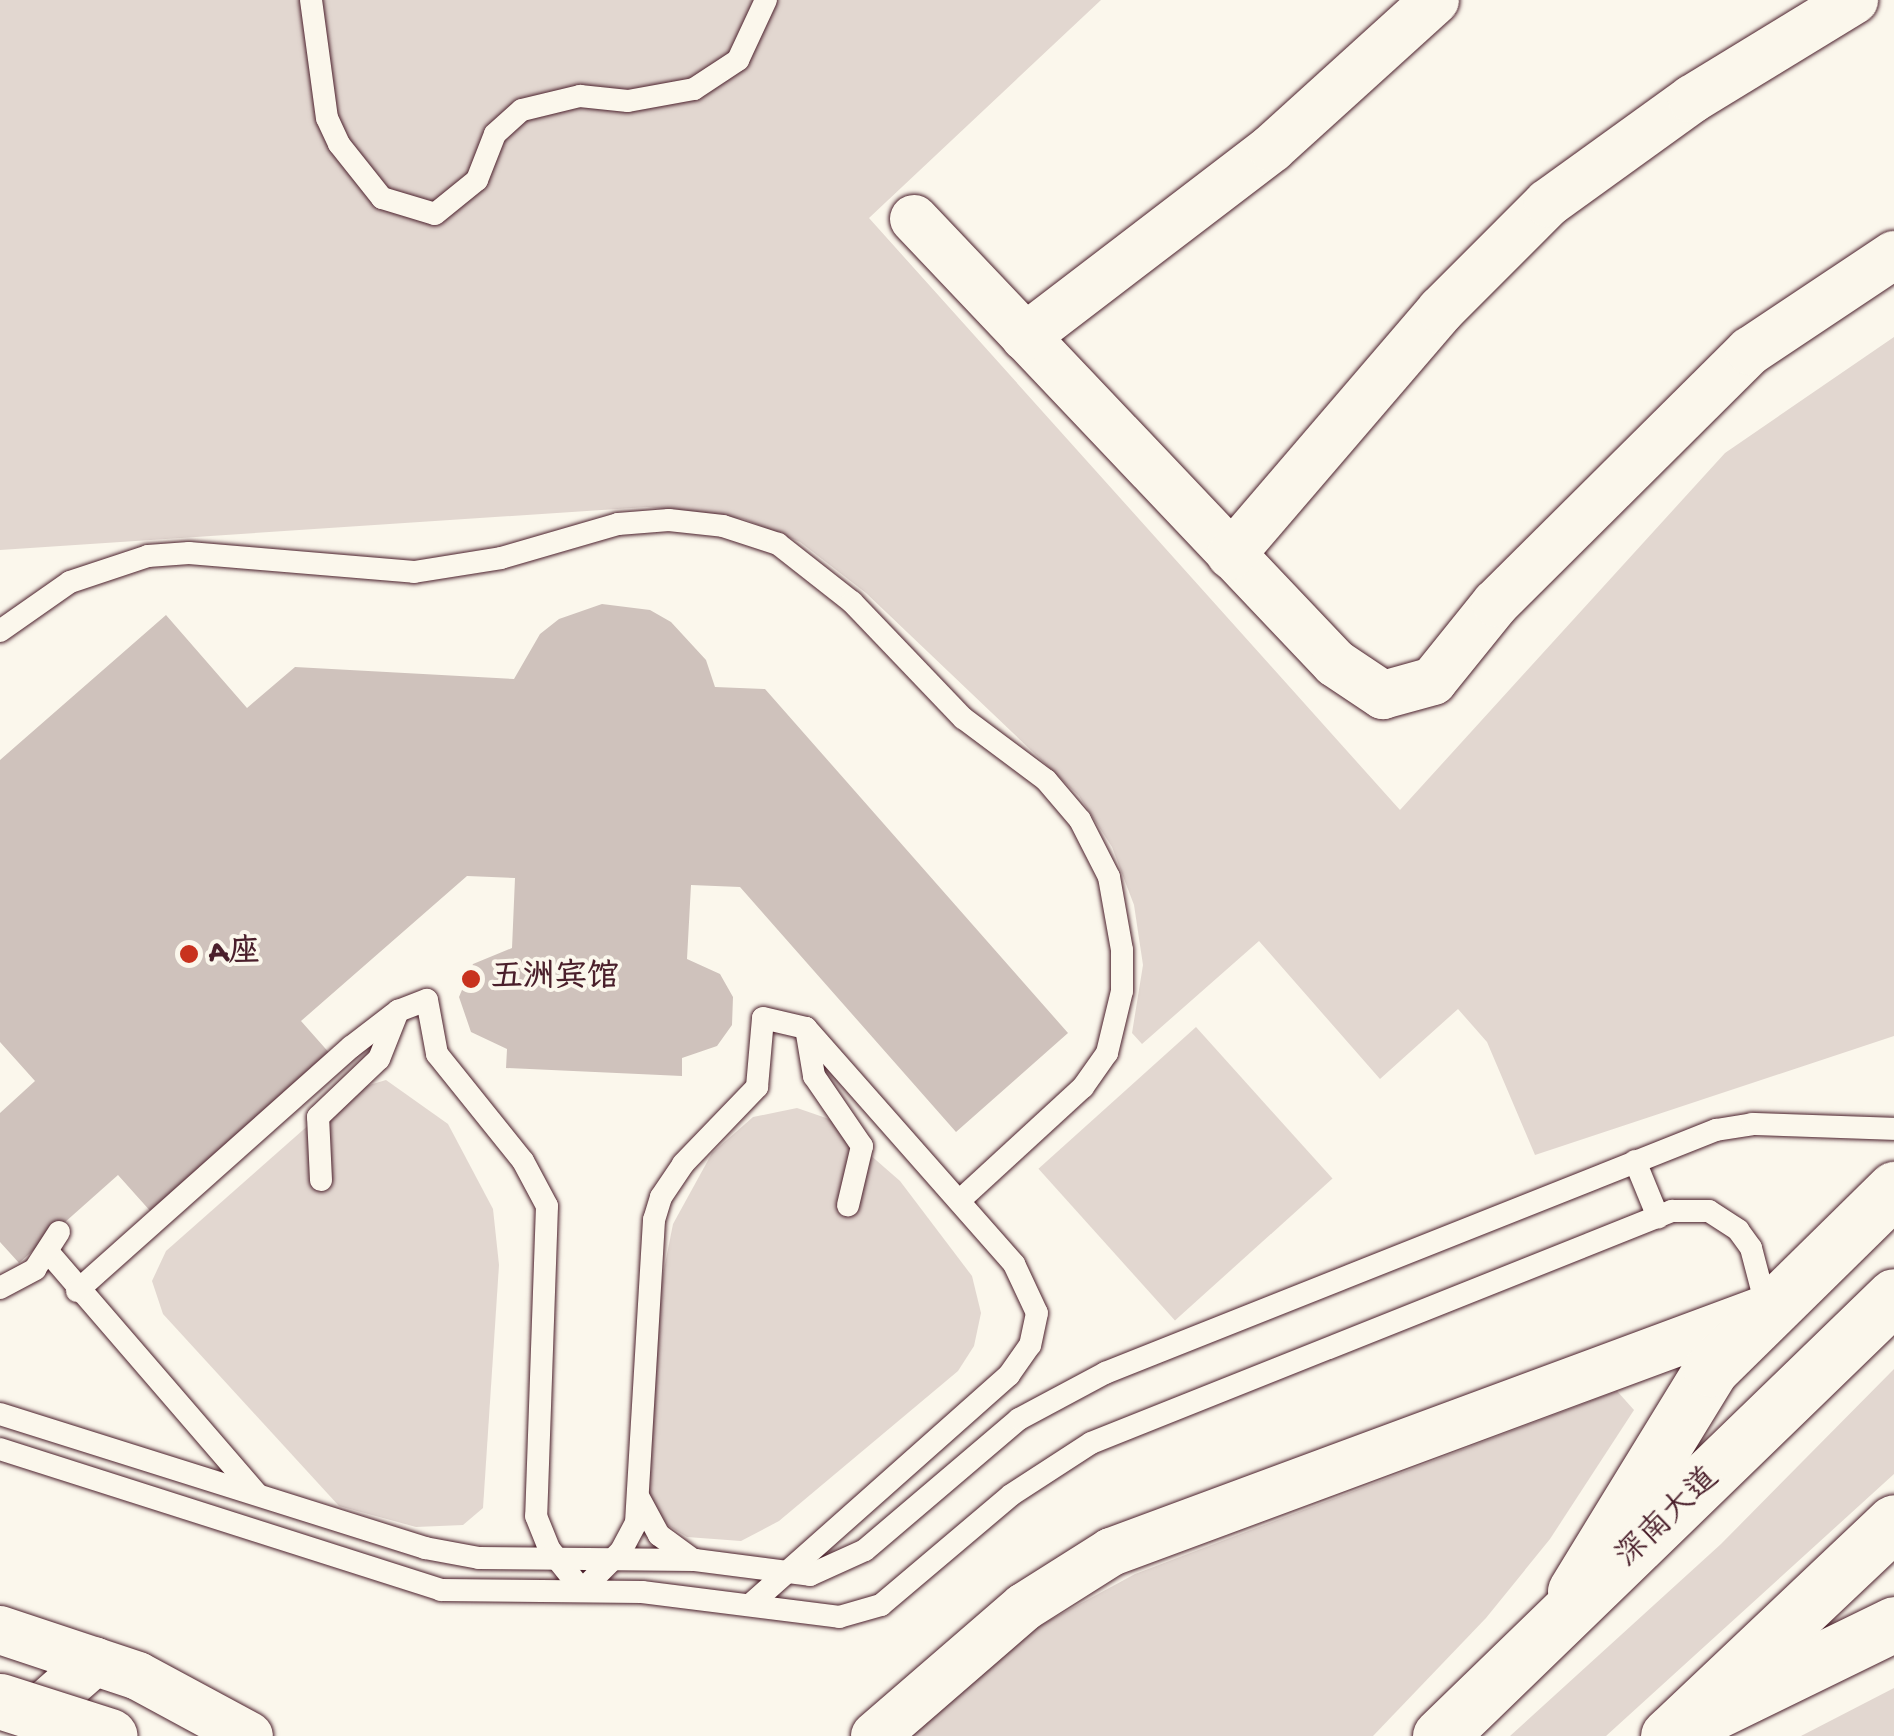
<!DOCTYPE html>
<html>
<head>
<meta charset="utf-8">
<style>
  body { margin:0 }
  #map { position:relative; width:1894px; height:1736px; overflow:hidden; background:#fbf7ec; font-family:"Gochi Hand","LXGW WenKai TC",sans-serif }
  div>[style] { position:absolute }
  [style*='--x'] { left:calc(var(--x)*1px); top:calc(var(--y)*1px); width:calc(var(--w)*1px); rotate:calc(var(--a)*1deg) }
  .green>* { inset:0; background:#e2d7d0; transform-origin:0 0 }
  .building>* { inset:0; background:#cfc2bc }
  .roads { filter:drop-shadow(0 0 2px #4a1f2b) drop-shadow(0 0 2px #4a1f2b) }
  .service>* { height:22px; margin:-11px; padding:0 11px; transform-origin:11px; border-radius:11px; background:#fbf7ec }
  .minor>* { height:48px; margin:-24px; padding:0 24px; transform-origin:24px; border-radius:24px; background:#fbf7ec }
  .secondary>* { height:55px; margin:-27.5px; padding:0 27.5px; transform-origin:27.5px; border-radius:27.5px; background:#fbf7ec }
  .primary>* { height:55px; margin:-27.5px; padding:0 27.5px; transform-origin:27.5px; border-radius:27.5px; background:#fbf7ec }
  .bridges { filter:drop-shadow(0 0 2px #4a1f2b) drop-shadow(0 0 2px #4a1f2b) }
  .primary-bridge>* { height:55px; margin:-27.5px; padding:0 27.5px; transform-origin:27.5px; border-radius:27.5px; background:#fbf7ec }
  .dots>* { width:28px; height:28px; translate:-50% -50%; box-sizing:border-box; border:5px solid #fbf7ec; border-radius:50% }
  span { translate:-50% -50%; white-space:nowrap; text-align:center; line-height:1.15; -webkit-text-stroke:8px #fbf7ec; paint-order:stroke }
  .poi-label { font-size:32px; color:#4a1f2b; font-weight:700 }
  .left { translate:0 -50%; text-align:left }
  .street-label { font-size:32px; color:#4a1f2b }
</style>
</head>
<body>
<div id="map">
  <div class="green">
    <div style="clip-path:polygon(0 0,1101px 0,869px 218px,1400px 810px,1725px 453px,1894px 337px,1894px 1036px,1535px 1155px,1487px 1042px,1458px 1009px,1380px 1079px,1259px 941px,1142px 1044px,1132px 1033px,1143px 965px,1134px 905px,1112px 847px,1079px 796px,866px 593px,800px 542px,744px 519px,647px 507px,0 550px)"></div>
    <div style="left:1196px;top:1027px;width:204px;height:212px;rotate:48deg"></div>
    <div style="clip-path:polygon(386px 1080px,448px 1124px,493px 1209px,499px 1265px,483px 1508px,463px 1525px,416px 1527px,339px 1506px,163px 1314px,152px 1281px,166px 1251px,346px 1092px)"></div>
    <div style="clip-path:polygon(797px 1108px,829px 1119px,900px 1181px,972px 1276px,981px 1313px,974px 1346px,958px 1371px,779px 1521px,741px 1541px,687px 1537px,664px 1523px,648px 1496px,657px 1305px,673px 1224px,712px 1153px,753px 1117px)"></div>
    <div style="clip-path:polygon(1894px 1369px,1894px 1474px,1606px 1736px,1510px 1736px,1721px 1544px)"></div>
    <div style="clip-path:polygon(1617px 1391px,1634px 1410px,1550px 1539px,1486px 1618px,1373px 1736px,911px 1736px,1039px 1626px,1135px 1574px)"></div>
    <div style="clip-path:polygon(1894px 1688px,1894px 1736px,1801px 1736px)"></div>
  </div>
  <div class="building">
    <div style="clip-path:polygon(602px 604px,650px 610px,671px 622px,706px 660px,715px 687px,765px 689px,1068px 1033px,956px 1132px,740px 887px,691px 885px,687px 959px,720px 974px,733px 997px,732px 1025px,717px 1046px,682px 1058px,682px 1076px,506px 1068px,507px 1049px,471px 1032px,459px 997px,473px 964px,512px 948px,515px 878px,467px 876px,301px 1021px,332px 1056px,152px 1213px,118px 1175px,19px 1263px,0 1242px,0 1113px,35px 1081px,0 1042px,0 760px,166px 615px,247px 708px,295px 667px,514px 679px,540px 634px,559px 619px)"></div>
  </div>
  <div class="roads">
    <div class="service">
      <div style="--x:311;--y:0;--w:119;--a:82.3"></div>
      <div style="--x:327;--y:118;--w:29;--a:65"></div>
      <div style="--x:339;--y:144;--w:69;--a:51.5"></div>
      <div style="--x:382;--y:198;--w:55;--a:16.8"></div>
      <div style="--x:435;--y:214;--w:54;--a:-39"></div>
      <div style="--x:477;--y:180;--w:49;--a:-68.6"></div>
      <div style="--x:495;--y:134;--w:36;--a:-42"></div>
      <div style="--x:522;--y:110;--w:60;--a:-13.6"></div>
      <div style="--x:580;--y:96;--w:48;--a:5.9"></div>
      <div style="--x:628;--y:101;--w:67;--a:-10.3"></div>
      <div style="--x:694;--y:89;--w:53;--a:-33.4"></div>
      <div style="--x:738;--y:60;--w:66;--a:-65"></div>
      <div style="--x:0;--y:631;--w:85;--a:-35"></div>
      <div style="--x:70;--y:582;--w:82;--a:-18.4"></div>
      <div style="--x:148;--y:556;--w:41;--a:-4.2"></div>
      <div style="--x:189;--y:553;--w:226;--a:4.8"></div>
      <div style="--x:414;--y:572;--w:88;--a:-9.1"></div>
      <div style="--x:501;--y:558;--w:122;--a:-16.2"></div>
      <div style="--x:618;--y:524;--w:51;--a:-4.5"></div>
      <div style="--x:669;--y:520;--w:54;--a:6.3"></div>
      <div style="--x:723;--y:526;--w:58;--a:18.1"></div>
      <div style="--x:778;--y:544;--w:94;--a:38.1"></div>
      <div style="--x:852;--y:602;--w:161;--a:46.3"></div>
      <div style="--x:963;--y:718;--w:104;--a:36.8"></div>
      <div style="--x:1046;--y:780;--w:52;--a:49.6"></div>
      <div style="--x:1080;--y:820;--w:64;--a:63"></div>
      <div style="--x:1109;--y:877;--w:74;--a:79.9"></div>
      <div style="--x:1122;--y:950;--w:41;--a:90"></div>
      <div style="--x:1122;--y:991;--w:64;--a:103.6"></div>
      <div style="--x:1107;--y:1053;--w:42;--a:125.2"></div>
      <div style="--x:1083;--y:1087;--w:167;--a:137.4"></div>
      <div style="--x:806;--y:1028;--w:49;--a:80.5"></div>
      <div style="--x:814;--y:1076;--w:85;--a:55.6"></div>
      <div style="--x:862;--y:1146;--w:61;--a:103.3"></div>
      <div style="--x:1635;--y:1161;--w:61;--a:67.7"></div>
      <div style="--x:321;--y:1180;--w:63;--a:-92.7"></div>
      <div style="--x:318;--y:1117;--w:84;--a:-43.6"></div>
      <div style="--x:379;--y:1059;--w:52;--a:-68.4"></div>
      <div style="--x:49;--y:1253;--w:317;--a:49.2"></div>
      <div style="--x:0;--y:1288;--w:40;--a:-28"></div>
      <div style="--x:35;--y:1269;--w:44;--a:-57"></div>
      <div style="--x:77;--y:1291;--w:367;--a:-41.7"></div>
      <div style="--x:351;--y:1047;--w:59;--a:-37.5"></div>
      <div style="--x:398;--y:1011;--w:31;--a:-21"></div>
      <div style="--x:427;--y:1000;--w:55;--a:79.5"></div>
      <div style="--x:437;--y:1054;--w:137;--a:51.2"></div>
      <div style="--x:523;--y:1161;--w:51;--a:61.9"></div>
      <div style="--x:547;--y:1206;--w:310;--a:92"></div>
      <div style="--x:536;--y:1516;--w:37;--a:68"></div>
      <div style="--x:550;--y:1550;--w:51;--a:51.3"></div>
      <div style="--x:582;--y:1590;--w:55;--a:-45"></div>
      <div style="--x:621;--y:1551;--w:32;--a:-62"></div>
      <div style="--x:636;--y:1523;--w:304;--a:-86.6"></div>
      <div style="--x:654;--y:1220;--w:24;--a:-73"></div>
      <div style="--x:661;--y:1197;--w:40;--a:-56"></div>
      <div style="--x:683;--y:1164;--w:107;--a:-46.1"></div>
      <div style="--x:757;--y:1087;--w:69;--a:-85"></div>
      <div style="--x:763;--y:1018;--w:44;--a:13.1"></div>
      <div style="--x:806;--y:1028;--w:315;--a:48.6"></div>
      <div style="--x:1014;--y:1264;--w:54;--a:64.9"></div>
      <div style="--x:1037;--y:1313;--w:33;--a:102"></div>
      <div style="--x:1030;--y:1345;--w:37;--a:125"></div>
      <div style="--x:1009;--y:1375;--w:346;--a:138.4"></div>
      <div style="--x:0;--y:1414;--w:446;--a:17.5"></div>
      <div style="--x:425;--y:1548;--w:55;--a:10.5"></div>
      <div style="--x:479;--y:1558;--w:216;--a:0.5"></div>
      <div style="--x:695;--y:1560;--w:116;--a:7.4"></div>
      <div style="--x:810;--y:1575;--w:60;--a:-24.4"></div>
      <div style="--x:865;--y:1550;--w:202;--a:-40.4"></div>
      <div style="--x:1019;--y:1419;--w:98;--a:-28.1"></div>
      <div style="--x:1105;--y:1373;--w:658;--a:-21.69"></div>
      <div style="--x:1716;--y:1130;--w:36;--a:-9"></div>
      <div style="--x:1752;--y:1124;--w:142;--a:2"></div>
      <div style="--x:0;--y:1449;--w:463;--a:17.7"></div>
      <div style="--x:441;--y:1590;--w:201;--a:0.6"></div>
      <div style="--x:642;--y:1592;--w:199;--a:7.2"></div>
      <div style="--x:839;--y:1617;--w:44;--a:-15.9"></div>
      <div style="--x:881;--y:1605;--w:170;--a:-40.2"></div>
      <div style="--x:1011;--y:1495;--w:95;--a:-33"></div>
      <div style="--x:1091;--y:1443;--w:626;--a:-21.77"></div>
      <div style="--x:1672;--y:1211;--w:37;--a:0"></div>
      <div style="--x:1709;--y:1211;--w:35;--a:33"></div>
      <div style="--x:1738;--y:1230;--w:22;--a:54"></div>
      <div style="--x:1751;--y:1248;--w:63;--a:75.3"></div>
      <div style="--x:639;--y:1498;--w:42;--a:61.6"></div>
      <div style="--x:659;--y:1535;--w:41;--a:36"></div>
    </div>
    <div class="minor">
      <div style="--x:914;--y:219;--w:612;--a:46.52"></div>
      <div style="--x:1335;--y:663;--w:58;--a:33.7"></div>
      <div style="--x:1383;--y:695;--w:52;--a:-15.6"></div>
      <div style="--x:1433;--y:681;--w:100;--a:-51.1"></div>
      <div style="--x:1496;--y:603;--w:358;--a:-44.8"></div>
      <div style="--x:1750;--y:351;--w:173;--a:-33.7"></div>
      <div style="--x:1025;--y:337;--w:311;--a:-37.4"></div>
      <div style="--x:1272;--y:148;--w:220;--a:-42.2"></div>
      <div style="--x:1231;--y:555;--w:323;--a:-49.4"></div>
      <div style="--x:1441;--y:310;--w:151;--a:-45"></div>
      <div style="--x:1548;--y:203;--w:178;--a:-35.8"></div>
      <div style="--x:1692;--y:99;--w:190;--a:-31.4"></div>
      <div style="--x:0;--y:1630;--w:145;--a:18.4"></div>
      <div style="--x:138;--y:1676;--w:126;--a:28.4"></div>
      <div style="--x:10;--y:1736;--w:113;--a:-41.4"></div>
      <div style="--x:875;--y:1736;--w:197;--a:-40.9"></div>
      <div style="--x:1024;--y:1607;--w:103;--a:-32.3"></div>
      <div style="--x:1111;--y:1552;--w:700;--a:-20.33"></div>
    </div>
    <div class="secondary">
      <div style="--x:1575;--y:1591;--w:260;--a:-58.5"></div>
      <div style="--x:1711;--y:1369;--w:257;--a:-44.5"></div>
      <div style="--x:1681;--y:1728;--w:237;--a:-26"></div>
    </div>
    <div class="primary">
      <div style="--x:1440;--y:1736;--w:632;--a:-44.1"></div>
      <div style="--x:1668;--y:1736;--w:311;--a:-43.4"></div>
    </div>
  </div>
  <div class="bridges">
    <div class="primary-bridge">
      <div style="--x:0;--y:1701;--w:115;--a:17.7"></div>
    </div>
  </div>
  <div class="dots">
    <div style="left:189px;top:954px;background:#c8321e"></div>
    <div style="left:471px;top:979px;background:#c8321e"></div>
  </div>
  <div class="poi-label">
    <span class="left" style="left:209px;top:954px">A座</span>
    <span class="left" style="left:491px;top:979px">五洲宾馆</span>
  </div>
  <div class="street-label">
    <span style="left:1669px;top:1519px;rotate:-44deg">深南大道</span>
  </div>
</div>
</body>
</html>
